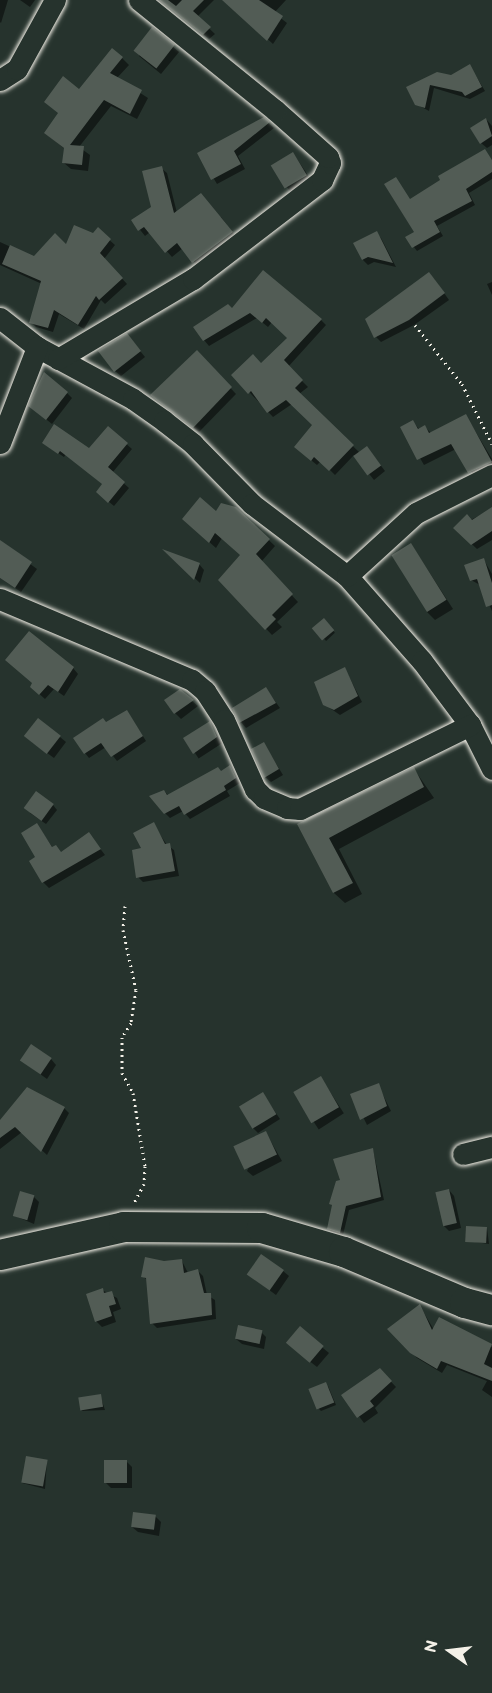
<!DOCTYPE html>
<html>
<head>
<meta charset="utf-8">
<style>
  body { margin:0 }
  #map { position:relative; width:492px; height:1693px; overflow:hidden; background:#26332d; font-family:"Balsamiq Sans",sans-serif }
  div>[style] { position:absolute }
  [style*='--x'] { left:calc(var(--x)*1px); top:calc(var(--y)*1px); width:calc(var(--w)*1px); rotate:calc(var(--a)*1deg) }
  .shadow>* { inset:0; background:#0007; transform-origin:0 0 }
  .building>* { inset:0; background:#525c55; transform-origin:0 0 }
  .path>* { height:3px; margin-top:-1.5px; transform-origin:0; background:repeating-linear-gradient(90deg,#f4f1e8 0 1.5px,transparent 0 6px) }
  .roads { filter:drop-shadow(0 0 2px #f4f1e8) drop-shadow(0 0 2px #f4f1e8) }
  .street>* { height:21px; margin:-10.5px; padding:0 10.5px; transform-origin:10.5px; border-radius:10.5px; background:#26332d }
  .secondary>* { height:30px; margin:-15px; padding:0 15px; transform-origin:15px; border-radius:15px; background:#26332d }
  span { translate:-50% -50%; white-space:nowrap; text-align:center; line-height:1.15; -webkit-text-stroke:4.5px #26332d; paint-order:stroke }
  .north { position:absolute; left:420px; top:1621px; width:60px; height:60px; -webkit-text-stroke:4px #26332d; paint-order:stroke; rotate:284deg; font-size:16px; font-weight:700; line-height:24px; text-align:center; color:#f4f1e8 }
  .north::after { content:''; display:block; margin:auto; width:21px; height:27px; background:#f4f1e8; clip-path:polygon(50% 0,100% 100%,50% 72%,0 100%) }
</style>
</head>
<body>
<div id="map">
  <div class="shadow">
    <div style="clip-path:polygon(0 0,8px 0,1px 23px,0 22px)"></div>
    <div style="clip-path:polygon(20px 0,35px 0,30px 7px)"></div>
    <div style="clip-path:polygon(160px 0,214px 0,197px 17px,215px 34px,209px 39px)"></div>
    <div style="clip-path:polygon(225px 0,286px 0,274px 13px,287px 23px,273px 44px)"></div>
    <div style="clip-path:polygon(152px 29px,179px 52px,161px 74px,139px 56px)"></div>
    <div style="clip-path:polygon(122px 58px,129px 65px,117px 78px,148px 98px,137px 119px,111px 106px,79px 147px,90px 155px,88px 171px,71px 169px,64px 163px,65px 149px,45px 133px,79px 91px)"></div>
    <div style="clip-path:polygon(470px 66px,485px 91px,470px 99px,434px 88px,429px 111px,416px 104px,408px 88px,451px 76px)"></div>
    <div style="clip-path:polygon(264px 119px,274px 128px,238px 156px,245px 169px,217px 184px,199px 154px)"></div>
    <div style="clip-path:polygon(486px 119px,492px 126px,492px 145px,487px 148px,481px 143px)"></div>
    <div style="clip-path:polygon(485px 151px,492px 160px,492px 179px,469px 193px,475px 205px,437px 226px,443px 236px,417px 251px,407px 238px,416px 232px,411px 201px)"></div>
    <div style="left:293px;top:153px;width:34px;height:24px;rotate:56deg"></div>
    <div style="clip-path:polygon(161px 168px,167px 173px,177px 213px,221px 217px,237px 238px,199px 268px,183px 248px,172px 257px,150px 232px,145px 236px,133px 221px,153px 207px)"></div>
    <div style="clip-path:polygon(98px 230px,115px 245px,104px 259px,127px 284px,105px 304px,101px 300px,84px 329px,59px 314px,53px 332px,36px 327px,31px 322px,42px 284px,0 265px,0 242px,35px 258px,94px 235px)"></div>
    <div style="clip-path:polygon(376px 233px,381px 238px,396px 267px,374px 262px,368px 265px,363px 260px,355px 244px)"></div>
    <div style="clip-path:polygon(434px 279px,449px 300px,414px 325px,381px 342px,376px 337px)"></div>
    <div style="clip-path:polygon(492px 282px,492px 295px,487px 284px)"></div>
    <div style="clip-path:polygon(232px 310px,321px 320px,326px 325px,288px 367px,308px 387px,299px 394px,360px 453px,372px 454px,385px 471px,374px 480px,354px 455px,335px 475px,321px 461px,317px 465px,301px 452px,314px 425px,292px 404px,273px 417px,233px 375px,261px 365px,289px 338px,272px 322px,268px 327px,257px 318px,209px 346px,204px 340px)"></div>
    <div style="clip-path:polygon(132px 341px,145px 357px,121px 376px,115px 371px)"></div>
    <div style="clip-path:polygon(197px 352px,236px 394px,199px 432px,152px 395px)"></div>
    <div style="clip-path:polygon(67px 393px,72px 398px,52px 424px,36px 411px)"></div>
    <div style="clip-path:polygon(466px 416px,492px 459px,492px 470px,475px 477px,456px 449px,424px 465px,402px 427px,413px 422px,420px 430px,425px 427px,431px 433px)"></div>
    <div style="clip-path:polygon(108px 428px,132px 449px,112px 473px,129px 488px,114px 506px,103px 497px,104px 485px,66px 454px,64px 457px,49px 447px,89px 450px)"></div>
    <div style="clip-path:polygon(235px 508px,275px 546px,261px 562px,298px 602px,277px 622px,282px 627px,272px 635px,220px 580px,242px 556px,222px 538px,216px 548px,190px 525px)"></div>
    <div style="clip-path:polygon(492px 509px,492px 540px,477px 549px,455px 528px)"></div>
    <div style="clip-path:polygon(2px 543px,37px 569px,21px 592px,0 578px)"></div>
    <div style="clip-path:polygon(411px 544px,453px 609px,435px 620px,427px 612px)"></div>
    <div style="clip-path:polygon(169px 555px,199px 564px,204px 570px,200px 583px)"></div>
    <div style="clip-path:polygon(484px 560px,492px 574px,492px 611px,480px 585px,471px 580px)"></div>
    <div style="left:324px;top:621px;width:16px;height:12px;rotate:47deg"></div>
    <div style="clip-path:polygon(73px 668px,78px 674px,64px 696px,54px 689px,45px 699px,37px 692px)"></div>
    <div style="clip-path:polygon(345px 669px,362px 702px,340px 715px,324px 704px)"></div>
    <div style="clip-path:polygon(266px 689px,280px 708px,246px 728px,241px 722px)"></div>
    <div style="clip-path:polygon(180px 691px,198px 706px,181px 719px,175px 713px)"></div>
    <div style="clip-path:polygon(127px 711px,146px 741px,117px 761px,106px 747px,89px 758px,85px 753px,106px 723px)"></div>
    <div style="left:209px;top:723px;width:24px;height:28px;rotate:57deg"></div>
    <div style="clip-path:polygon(60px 737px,66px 742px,54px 758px,32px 742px)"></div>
    <div style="clip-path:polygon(264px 744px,283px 775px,271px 782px,265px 777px)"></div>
    <div style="clip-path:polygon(230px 767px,240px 783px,227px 791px,230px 796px,190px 819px,183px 811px,170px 818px,165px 813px,164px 791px,169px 796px)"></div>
    <div style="clip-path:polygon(414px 769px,434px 798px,339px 849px,362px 894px,345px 903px,334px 893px,299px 825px)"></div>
    <div style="clip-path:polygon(53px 805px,57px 810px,46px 824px,30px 813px)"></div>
    <div style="clip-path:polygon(153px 824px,167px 845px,174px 850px,179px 876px,143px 882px,138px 877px)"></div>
    <div style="clip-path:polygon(37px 825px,53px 848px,62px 853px,89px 834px,105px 855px,49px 888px,43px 882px,37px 858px)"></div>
    <div style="clip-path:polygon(51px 1059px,56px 1065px,47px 1079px,22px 1061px)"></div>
    <div style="left:321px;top:1078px;width:42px;height:30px;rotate:57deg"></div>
    <div style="clip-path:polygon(378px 1085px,391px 1111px,367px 1125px,352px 1094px)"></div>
    <div style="clip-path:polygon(263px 1094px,280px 1119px,258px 1133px,253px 1128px)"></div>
    <div style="clip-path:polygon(64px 1108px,69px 1113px,47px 1155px,22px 1132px,0 1149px,0 1127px)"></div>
    <div style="clip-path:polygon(266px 1133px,282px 1161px,253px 1176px,247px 1171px)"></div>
    <div style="clip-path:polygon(373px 1150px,384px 1200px,349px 1210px,343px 1235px,332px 1232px,329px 1229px,334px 1207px,331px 1204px,342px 1181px)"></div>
    <div style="clip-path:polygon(449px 1190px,454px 1196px,461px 1228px,449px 1231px,444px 1226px,437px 1193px)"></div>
    <div style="clip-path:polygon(33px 1196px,39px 1202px,34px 1224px,15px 1216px)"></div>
    <div style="clip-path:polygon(487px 1228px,489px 1244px,468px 1241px)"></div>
    <div style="clip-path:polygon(182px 1261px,188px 1273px,198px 1271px,203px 1276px,207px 1295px,215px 1300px,216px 1319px,157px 1328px,152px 1323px,148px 1281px,143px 1276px,164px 1263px)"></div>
    <div style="clip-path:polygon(283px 1271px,289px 1276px,276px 1295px,249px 1275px)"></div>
    <div style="clip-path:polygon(102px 1290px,117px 1298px,121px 1309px,113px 1312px,116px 1322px,102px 1327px,96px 1321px)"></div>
    <div style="clip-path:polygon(420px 1306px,434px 1330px,492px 1347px,492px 1397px,482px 1390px,487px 1381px,447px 1365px,442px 1373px,417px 1358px,389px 1329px)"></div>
    <div style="clip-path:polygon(300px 1329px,329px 1353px,317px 1367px,294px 1349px)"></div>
    <div style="clip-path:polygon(261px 1332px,266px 1337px,264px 1349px,242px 1344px,236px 1339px)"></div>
    <div style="clip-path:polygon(380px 1370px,396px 1387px,375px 1408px,378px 1413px,364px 1423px,343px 1395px)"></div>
    <div style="clip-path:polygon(328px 1386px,336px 1405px,321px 1411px,319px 1409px)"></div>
    <div style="clip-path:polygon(100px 1395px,105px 1410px,81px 1411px)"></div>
    <div style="clip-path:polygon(47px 1461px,45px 1489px,22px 1483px)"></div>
    <div style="clip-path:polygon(126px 1461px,132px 1467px,132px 1488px,111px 1488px,106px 1483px)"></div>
    <div style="clip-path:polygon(156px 1517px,161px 1522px,159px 1536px,138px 1532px,132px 1527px)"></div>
  </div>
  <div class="building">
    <div style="clip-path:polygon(159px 0,168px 0,176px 6px,182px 0,204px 0,193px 11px,211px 27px,203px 35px)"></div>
    <div style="clip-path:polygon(222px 0,259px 0,283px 16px,267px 41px)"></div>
    <div style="left:152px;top:27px;width:29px;height:30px;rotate:38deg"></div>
    <div style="clip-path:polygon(112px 48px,123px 57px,110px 73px,142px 90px,130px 114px,104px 100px,70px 145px,84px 146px,82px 165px,62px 163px,64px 148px,44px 133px,58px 113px,44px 102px,63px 76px,79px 89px)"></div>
    <div style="clip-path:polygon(470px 64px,482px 87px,465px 96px,462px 92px,430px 85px,425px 108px,415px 105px,406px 87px,437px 72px,451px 75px)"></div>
    <div style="clip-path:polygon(264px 117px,270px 122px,234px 151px,241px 164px,211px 180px,197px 153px)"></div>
    <div style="clip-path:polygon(486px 118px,492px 136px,480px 144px,470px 128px)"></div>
    <div style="clip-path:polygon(485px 149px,492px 160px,492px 172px,466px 189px,472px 201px,434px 221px,440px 232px,412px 248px,405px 237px,414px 232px,384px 184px,396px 177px,410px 199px,440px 180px,438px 176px)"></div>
    <div style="left:293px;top:152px;width:27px;height:26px;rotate:59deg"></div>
    <div style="clip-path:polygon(162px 166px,174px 213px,201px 193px,233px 232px,192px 263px,177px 243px,165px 253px,144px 227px,138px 231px,131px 220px,151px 207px,142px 171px)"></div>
    <div style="clip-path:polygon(74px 225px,93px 233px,98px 227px,111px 239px,100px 253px,123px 278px,99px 300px,96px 296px,78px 325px,54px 310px,48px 328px,29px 323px,41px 281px,2px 264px,10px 245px,34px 256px,55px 233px,66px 244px)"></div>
    <div style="clip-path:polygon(377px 231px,393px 263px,368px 257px,362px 260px,353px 243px)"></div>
    <div style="clip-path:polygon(263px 270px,322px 319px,284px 360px,303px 380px,295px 388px,354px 445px,329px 471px,314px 457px,311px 461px,294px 447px,312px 425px,286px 400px,267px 413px,251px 391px,248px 394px,231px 375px,253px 354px,261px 363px,287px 338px,266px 318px,262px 323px,250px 313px,203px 341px,193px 327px,228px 304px,232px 308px)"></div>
    <div style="clip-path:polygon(429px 272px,445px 293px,409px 320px,374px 338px,365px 319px)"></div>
    <div style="clip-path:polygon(127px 333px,141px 351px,114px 372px,98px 351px)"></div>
    <div style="clip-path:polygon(197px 350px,232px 387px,193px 428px,150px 395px)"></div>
    <div style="clip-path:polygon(44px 372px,68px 392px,46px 420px,28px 406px)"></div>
    <div style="clip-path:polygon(466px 414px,492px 462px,468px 473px,451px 444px,417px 460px,400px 427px,413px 420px,418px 429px,425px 425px,429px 433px)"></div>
    <div style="clip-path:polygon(54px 424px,89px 448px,108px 426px,128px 443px,108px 467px,125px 482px,108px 503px,96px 492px,102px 484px,60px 451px,58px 454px,42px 443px)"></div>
    <div style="left:367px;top:446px;width:24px;height:17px;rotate:54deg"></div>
    <div style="clip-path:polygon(200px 497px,216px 511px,221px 503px,236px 507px,270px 539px,256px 554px,293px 594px,272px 615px,276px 619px,265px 630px,218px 580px,240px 555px,215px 533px,209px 543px,182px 519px)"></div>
    <div style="clip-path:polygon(492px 507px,492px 531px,471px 545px,453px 528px,467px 514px,472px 520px)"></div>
    <div style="clip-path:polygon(0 540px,32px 562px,15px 588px,0 578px)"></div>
    <div style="left:411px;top:543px;width:67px;height:23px;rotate:58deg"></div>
    <div style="clip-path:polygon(162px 549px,200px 563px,194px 580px)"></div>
    <div style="clip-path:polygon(484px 558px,492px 583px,492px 605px,486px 607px,477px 579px,470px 581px,464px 565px)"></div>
    <div style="left:324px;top:618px;width:16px;height:16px;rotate:50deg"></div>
    <div style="clip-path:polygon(29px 631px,74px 667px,58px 692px,48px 685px,39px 695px,30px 687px,32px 683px,5px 660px)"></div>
    <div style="clip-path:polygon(345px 667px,358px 696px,334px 710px,323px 705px,314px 682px)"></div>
    <div style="clip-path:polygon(266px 687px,276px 703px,239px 723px,232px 708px)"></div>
    <div style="clip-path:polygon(180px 689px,194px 700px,174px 714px,164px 700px)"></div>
    <div style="clip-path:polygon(127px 710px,143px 736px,111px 757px,101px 743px,84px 754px,73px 738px,103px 718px,106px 722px)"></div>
    <div style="left:38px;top:718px;width:29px;height:23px;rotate:38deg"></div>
    <div style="clip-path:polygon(210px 721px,217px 737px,193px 754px,183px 738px)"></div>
    <div style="clip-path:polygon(264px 742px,279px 769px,264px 778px,251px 749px)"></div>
    <div style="clip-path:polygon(230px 765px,236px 778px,224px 786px,226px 790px,184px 815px,179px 806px,164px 814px,149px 796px,164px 790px,167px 795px,218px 767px,221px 771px)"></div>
    <div style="clip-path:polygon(414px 767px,424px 787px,329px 838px,353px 883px,333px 893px,297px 824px)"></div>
    <div style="left:36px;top:791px;width:22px;height:21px;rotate:36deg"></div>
    <div style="clip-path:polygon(154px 822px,165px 844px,170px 843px,175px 871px,136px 878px,132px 850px,141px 848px,133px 833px)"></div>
    <div style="clip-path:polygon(37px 823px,52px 847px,56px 845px,61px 852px,89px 832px,101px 849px,42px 883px,29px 861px,35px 857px,21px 833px)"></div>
    <div style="left:31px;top:1044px;width:25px;height:20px;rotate:34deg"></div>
    <div style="left:321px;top:1076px;width:36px;height:32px;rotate:60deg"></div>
    <div style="clip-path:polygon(379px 1083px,387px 1106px,360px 1120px,350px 1094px)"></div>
    <div style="clip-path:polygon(27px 1087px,65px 1107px,41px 1152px,15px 1127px,0 1138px,0 1120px)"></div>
    <div style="left:263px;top:1092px;width:26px;height:28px;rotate:59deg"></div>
    <div style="left:266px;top:1131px;width:26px;height:36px;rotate:65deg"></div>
    <div style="clip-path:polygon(373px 1148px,381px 1197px,346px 1206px,340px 1233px,327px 1229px,332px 1205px,329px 1204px,336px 1181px,340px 1180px,333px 1159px)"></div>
    <div style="left:449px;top:1189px;width:35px;height:14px;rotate:77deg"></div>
    <div style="left:20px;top:1191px;width:15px;height:26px;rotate:16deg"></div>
    <div style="left:466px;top:1226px;width:21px;height:16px;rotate:3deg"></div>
    <div style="left:261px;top:1254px;width:28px;height:25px;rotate:35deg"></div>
    <div style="clip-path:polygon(145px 1257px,164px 1261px,182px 1259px,184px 1273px,198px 1269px,204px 1293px,211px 1293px,212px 1315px,150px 1324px,146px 1278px,141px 1277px)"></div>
    <div style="clip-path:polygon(103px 1288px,104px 1293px,112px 1291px,116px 1304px,109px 1306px,112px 1316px,95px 1322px,86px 1294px)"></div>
    <div style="clip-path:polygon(420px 1304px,432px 1330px,439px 1317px,492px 1344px,484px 1364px,492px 1368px,492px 1381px,441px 1361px,437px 1369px,410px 1353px,387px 1329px)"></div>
    <div style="left:238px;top:1325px;width:25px;height:14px;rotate:12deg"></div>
    <div style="left:300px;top:1326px;width:31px;height:22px;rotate:40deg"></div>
    <div style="clip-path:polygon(380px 1368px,392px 1381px,370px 1401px,374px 1406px,357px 1418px,341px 1395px)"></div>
    <div style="left:326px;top:1382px;width:22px;height:19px;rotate:68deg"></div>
    <div style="left:101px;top:1394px;width:13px;height:23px;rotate:81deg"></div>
    <div style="left:26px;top:1456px;width:22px;height:27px;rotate:10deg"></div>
    <div style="left:104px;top:1460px;width:23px;height:23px"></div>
    <div style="left:133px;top:1512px;width:23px;height:15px;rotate:7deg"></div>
  </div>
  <div class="path">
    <div style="--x:415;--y:325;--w:75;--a:51.5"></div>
    <div style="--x:462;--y:384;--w:67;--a:63.4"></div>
    <div style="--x:125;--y:906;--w:24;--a:95"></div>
    <div style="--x:123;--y:930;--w:61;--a:77.8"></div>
    <div style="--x:136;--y:990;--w:33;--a:99"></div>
    <div style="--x:131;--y:1023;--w:17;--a:123"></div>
    <div style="--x:122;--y:1037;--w:36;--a:90"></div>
    <div style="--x:122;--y:1073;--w:23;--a:61"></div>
    <div style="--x:133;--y:1093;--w:74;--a:80.7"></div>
    <div style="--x:145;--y:1166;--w:18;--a:93"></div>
    <div style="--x:144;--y:1184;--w:21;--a:118"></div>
  </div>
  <div class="roads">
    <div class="street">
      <div style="--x:0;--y:80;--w:20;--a:-33"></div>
      <div style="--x:17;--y:69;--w:79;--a:-61.2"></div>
      <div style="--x:0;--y:318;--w:47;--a:38.1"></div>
      <div style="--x:37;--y:347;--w:109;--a:28.4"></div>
      <div style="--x:133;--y:399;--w:38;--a:35"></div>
      <div style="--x:164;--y:421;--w:37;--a:38"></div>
      <div style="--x:193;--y:444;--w:84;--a:45.5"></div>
      <div style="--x:252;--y:504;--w:119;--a:37.2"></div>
      <div style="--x:347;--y:576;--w:113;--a:48.6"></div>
      <div style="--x:422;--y:661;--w:80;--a:53.1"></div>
      <div style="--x:470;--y:725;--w:49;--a:63.4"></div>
      <div style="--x:58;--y:359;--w:157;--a:-30.7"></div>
      <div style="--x:193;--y:279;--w:163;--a:-37.5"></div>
      <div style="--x:322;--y:180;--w:19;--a:-65"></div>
      <div style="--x:330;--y:163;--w:6;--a:-108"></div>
      <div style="--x:328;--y:157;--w:71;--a:-138.4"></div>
      <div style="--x:275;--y:110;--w:175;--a:-141"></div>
      <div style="--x:0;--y:443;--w:103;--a:-68.9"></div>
      <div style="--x:347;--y:576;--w:93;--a:-42.4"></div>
      <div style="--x:416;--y:513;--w:85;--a:-26.6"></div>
      <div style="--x:0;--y:599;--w:208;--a:22.9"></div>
      <div style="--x:192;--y:680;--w:17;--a:40"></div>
      <div style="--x:205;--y:691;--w:35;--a:57"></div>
      <div style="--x:224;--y:720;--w:76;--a:65.8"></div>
      <div style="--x:255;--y:789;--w:13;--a:45"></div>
      <div style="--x:264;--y:798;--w:25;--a:23"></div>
      <div style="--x:287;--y:808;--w:13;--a:4"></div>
      <div style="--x:300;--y:809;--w:190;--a:-26.3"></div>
      <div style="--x:463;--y:1154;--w:30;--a:-14"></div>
    </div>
    <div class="secondary">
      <div style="--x:0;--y:1255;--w:127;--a:-12.7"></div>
      <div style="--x:124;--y:1227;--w:138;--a:0.4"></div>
      <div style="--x:262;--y:1228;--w:85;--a:16.3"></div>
      <div style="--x:344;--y:1252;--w:131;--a:22.9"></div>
      <div style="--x:465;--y:1303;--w:28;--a:15"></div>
    </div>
  </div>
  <div class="north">N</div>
</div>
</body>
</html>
